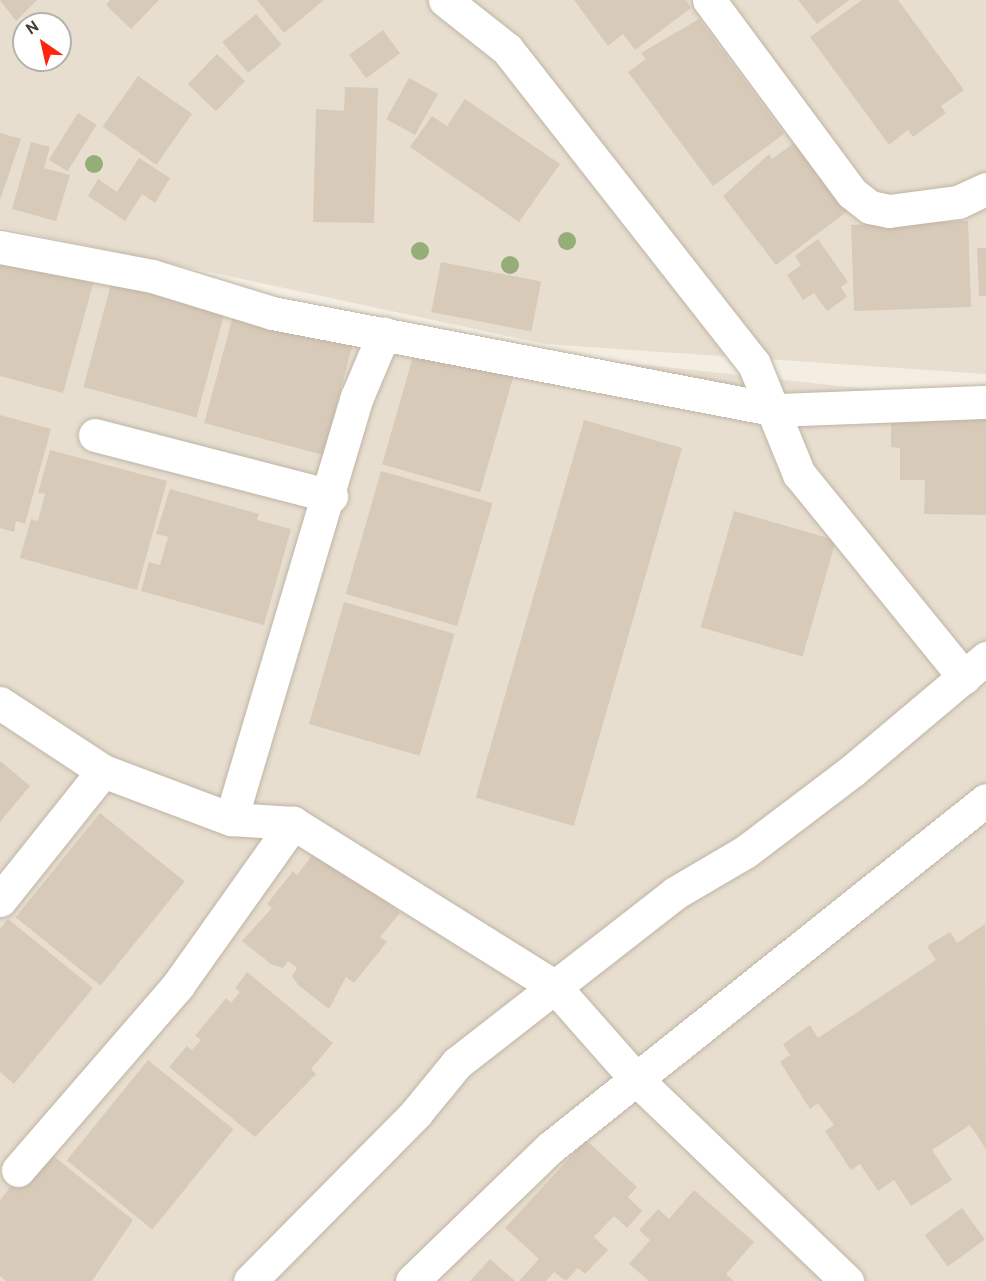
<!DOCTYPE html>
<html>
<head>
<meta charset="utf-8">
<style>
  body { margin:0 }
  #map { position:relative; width:986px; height:1281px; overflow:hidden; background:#f3ede2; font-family:Overpass,sans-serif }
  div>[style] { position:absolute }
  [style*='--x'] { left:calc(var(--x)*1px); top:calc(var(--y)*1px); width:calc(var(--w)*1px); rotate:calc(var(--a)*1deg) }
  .residential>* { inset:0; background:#e7decf }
  .building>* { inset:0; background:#d8cab9; transform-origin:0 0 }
  .roads { filter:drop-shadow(0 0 2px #bfb4a4) drop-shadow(0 0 2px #bfb4a4) }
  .minor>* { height:33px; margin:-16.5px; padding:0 16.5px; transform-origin:16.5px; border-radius:16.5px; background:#fff }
  .trees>* { width:18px; height:18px; margin:-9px; border-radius:50%; background:#95ae78 }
  span { translate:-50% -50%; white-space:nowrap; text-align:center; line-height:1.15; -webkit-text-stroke:6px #fff; paint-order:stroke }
  .north { position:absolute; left:12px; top:12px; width:60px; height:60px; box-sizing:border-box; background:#fff; border:2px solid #b5b1ad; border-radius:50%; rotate:326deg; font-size:16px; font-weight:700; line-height:24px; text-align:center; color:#453c32 }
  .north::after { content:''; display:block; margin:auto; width:21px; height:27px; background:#ff240c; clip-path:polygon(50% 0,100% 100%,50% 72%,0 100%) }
</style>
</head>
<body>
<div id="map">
  <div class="residential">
    <div style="clip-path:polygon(evenodd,0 0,986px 0,986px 374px,545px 344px,0 227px,0 0,24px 24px,60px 24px,60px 60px,24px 60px,24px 24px)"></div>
    <div style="clip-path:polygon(0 242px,528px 352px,986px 402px,986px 1281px,0 1281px)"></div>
  </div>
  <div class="building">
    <div style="clip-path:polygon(0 0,37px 0,16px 21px)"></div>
    <div style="clip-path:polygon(110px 0,159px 0,131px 29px,106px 5px)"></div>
    <div style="clip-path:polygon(257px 0,324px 0,284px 33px)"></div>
    <div style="clip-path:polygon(574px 0,686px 0,691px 8px,635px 50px,623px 34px,608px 46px)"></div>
    <div style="clip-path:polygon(798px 0,849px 0,817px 24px)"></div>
    <div style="clip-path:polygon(862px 0,898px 0,964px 90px,941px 106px,946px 113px,913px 137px,908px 130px,889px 145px,810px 37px)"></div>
    <div style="left:256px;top:14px;width:40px;height:44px;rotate:50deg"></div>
    <div style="clip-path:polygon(699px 19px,784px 134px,713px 186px,628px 72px,646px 59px,641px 53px)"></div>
    <div style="left:383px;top:30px;width:29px;height:42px;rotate:54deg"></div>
    <div style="left:217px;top:54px;width:39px;height:42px;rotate:44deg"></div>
    <div style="left:138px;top:76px;width:66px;height:62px;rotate:35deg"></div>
    <div style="left:409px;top:78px;width:33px;height:47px;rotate:29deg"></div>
    <div style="clip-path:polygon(345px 87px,378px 88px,374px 223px,313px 222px,316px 109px,344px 111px)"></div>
    <div style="clip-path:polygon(465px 99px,560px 164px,519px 222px,410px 147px,432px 116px,447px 126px)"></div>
    <div style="left:78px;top:113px;width:22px;height:55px;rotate:32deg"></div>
    <div style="clip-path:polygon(0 133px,21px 139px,0 200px)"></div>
    <div style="clip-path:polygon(797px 141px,849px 210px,776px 265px,723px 196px,769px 154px,772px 159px)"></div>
    <div style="clip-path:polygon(31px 142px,50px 147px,44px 168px,70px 175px,56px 221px,12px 209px)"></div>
    <div style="clip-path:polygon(139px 158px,170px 178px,155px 203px,142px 194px,125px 221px,88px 196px,98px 179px,117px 192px)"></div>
    <div style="left:968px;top:221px;width:86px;height:117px;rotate:88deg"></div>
    <div style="clip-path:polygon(818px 239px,848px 282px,841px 287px,847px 297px,827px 311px,814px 293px,803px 300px,787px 275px,801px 265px,795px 256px)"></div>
    <div style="clip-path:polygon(977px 248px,986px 248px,986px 296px,979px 296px)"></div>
    <div style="clip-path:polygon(0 251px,95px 277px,63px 393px,0 376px)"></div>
    <div style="left:441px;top:262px;width:102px;height:51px;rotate:11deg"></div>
    <div style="left:113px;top:277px;width:117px;height:114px;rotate:15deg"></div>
    <div style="left:234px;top:312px;width:123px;height:115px;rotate:15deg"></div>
    <div style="left:416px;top:346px;width:102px;height:123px;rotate:16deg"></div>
    <div style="clip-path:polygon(891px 412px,986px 413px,986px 515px,924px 514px,925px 480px,900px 480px,900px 448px,891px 447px)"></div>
    <div style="clip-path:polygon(0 415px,51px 429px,25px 524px,16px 521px,14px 532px,0 528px)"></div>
    <div style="left:584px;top:420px;width:102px;height:393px;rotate:16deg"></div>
    <div style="clip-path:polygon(50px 450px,167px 481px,137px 590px,20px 558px,31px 519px,38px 521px,45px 494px,38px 493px)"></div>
    <div style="left:381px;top:471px;width:116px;height:128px;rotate:16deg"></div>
    <div style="clip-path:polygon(170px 489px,259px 514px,257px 520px,291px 529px,264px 625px,141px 591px,149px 562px,160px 565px,168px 537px,156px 534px)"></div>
    <div style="left:734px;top:511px;width:106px;height:121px;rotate:16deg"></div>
    <div style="left:344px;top:602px;width:115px;height:127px;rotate:16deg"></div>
    <div style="clip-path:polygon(0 761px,30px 786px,0 822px)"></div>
    <div style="left:100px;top:813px;width:109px;height:134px;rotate:39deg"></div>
    <div style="clip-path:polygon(317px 849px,392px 894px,385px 901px,400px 913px,380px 937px,387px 942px,354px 983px,346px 977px,329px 1009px,298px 985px,292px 976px,297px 968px,288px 961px,283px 968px,271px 964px,242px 941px,272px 908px,267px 904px,293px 871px,297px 875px)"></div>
    <div style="clip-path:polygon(8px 919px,93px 988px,14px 1084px,0 1072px,0 929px)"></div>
    <div style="clip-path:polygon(985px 924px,986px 1149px,970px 1125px,932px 1150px,952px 1180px,911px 1206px,894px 1180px,878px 1191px,860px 1164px,851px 1170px,825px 1131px,834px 1125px,818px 1103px,810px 1109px,780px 1062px,790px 1055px,783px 1044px,810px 1025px,818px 1038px,936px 960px,927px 946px,950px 932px,957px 943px)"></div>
    <div style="clip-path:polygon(247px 972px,333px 1043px,311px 1069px,316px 1074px,255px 1137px,169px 1067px,187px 1046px,192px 1050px,201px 1040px,195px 1036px,226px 998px,231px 1003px,240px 992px,235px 988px)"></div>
    <div style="left:148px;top:1060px;width:110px;height:129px;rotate:39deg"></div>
    <div style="clip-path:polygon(586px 1140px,637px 1187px,628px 1197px,642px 1211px,627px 1228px,614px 1216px,594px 1237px,608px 1250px,585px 1274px,578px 1268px,566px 1281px,554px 1272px,546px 1281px,519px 1281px,539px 1259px,505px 1228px)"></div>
    <div style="clip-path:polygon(51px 1154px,133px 1220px,92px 1281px,6px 1281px,0 1276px,0 1200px,16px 1180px,24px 1187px)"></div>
    <div style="clip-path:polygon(694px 1190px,754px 1242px,726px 1274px,734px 1281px,649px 1281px,629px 1264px,650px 1240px,639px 1230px,658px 1209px,669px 1219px)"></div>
    <div style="left:962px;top:1208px;width:39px;height:46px;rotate:54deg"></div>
    <div style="clip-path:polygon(490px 1259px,515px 1281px,470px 1281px)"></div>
  </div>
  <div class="roads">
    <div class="minor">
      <div style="--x:445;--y:0;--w:79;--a:38.3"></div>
      <div style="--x:507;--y:49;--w:400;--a:51.9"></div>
      <div style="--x:754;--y:364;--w:119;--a:67.8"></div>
      <div style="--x:799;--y:474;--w:262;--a:50.9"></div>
      <div style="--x:709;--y:0;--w:240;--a:53.5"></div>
      <div style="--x:852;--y:193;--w:23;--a:38"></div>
      <div style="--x:870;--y:207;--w:19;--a:12"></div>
      <div style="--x:889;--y:211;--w:70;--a:-7.4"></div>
      <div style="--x:958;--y:202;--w:31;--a:-25"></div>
      <div style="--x:0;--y:247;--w:155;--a:10.8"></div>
      <div style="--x:152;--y:276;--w:126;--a:17.1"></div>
      <div style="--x:272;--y:313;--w:514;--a:10.87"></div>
      <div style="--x:777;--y:410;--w:209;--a:-2.2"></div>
      <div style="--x:95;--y:435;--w:244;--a:14.5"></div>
      <div style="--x:0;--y:703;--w:123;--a:33.4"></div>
      <div style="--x:103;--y:771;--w:137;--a:20.6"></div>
      <div style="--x:231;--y:819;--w:62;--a:3.7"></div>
      <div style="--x:293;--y:823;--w:308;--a:32"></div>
      <div style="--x:554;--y:986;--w:123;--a:48.6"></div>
      <div style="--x:635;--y:1078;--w:294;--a:43.8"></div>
      <div style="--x:231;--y:819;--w:440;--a:-73.4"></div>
      <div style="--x:357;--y:397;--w:69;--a:-67.1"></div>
      <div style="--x:0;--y:900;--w:165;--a:-51.4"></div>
      <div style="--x:18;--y:1170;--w:245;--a:-49.1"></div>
      <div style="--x:178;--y:985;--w:199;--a:-54.6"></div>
      <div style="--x:250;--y:1281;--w:236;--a:-45.3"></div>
      <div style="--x:416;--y:1113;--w:65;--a:-50.6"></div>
      <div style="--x:457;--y:1063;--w:276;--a:-37.9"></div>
      <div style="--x:675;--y:893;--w:81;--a:-30.4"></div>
      <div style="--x:745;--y:852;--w:136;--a:-37.2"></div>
      <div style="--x:853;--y:770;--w:174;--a:-40.1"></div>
      <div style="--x:412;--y:1281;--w:193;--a:-44"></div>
      <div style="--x:551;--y:1147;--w:556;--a:-38.58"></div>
    </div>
  </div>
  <div class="trees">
    <div style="left:94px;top:164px"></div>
    <div style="left:567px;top:241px"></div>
    <div style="left:420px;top:251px"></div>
    <div style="left:510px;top:265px"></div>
  </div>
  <div class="north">N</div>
</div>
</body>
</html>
